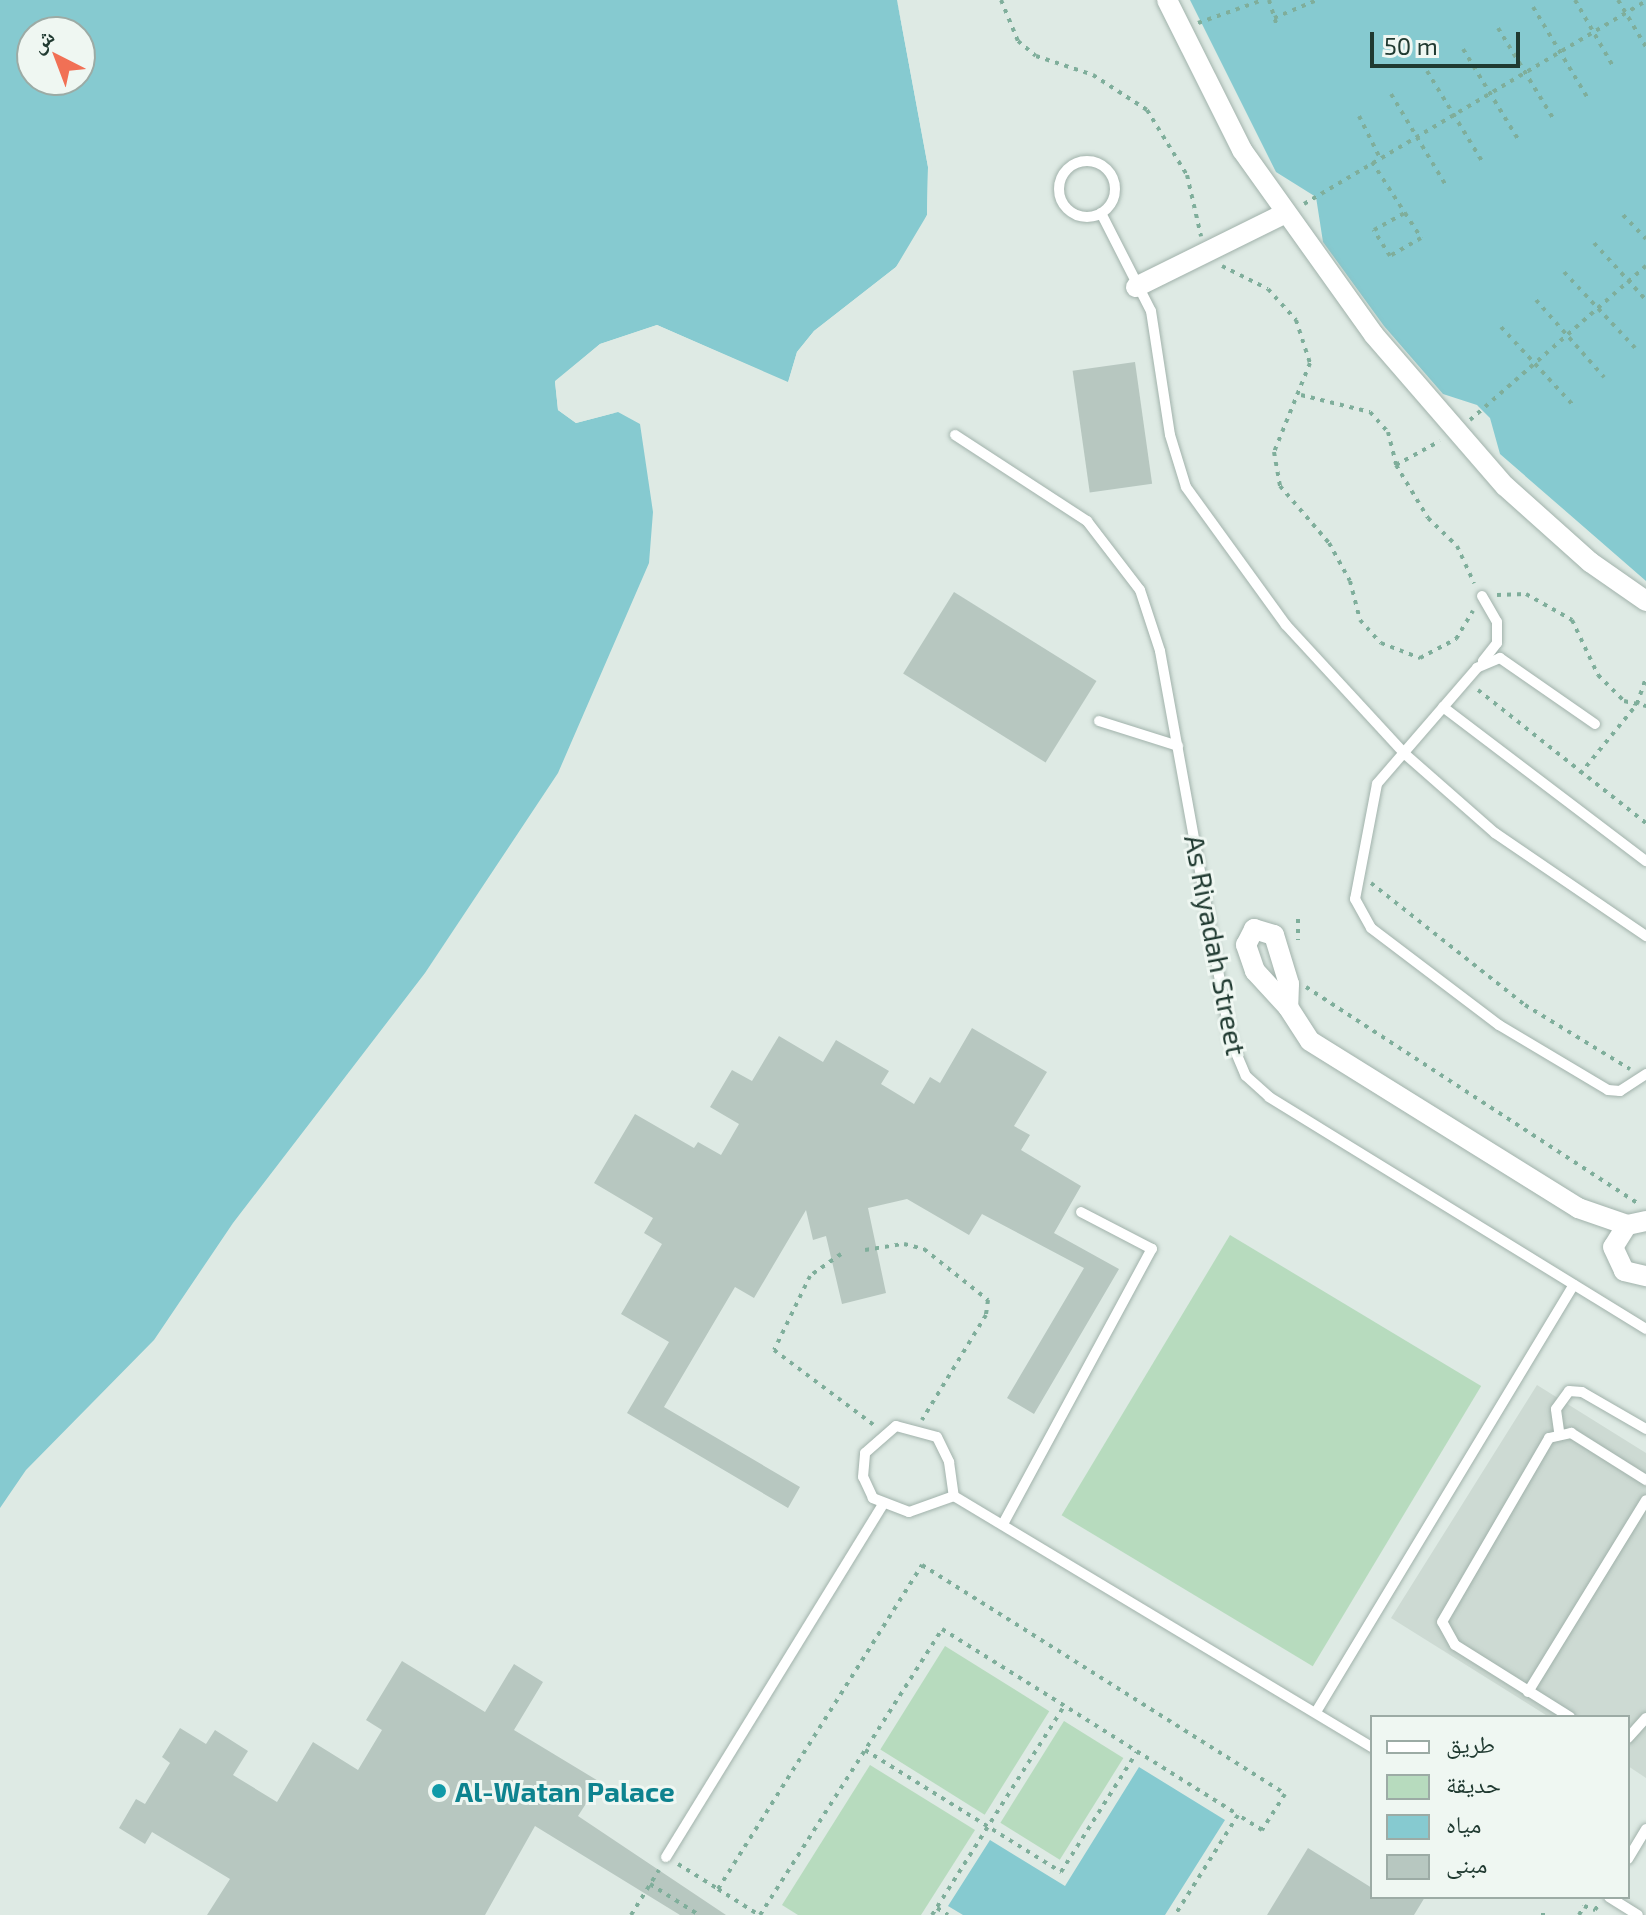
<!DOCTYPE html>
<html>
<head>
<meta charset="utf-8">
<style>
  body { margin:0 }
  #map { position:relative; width:1646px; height:1915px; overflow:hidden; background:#deeae4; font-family:"Exo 2","Noto Naskh Arabic",sans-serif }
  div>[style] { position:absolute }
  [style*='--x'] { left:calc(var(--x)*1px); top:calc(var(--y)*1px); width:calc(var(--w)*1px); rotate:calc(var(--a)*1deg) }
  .built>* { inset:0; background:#cddad3 }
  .green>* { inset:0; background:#b7dbbe; transform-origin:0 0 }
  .water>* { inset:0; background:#86cad0 }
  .pier>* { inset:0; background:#deeae4 }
  .building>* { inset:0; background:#b7c7c0; transform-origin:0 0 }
  .path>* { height:4px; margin-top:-2px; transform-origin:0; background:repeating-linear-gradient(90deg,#7fae9b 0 4px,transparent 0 10px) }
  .roads { filter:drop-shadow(0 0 2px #a1b2ab) drop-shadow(0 0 2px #a1b2ab) }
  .lane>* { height:10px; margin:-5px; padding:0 5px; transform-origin:5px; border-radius:5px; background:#fff }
  .lane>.ring { margin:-5px; padding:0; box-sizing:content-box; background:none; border:10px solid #fff; border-radius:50% }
  .street>* { height:20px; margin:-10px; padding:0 10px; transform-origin:10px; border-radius:10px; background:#fff }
  .dots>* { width:22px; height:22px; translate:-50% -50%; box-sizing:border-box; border:4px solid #eff7f2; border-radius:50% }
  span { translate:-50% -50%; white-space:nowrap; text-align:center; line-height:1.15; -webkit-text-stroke:6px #eff7f2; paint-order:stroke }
  .street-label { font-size:28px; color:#203a31 }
  .culture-label { font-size:28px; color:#0d838f; font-weight:700 }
  .left { translate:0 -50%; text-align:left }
  .legend { position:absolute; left:1370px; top:1715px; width:260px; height:184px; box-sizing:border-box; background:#eff7f2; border:2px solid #9caba5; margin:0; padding:10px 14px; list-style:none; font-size:24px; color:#203a31 }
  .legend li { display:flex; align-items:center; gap:16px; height:40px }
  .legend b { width:40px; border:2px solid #9caba5 }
  .north { position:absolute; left:16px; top:16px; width:80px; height:80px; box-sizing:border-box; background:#eff7f2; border:2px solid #9caba5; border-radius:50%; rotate:318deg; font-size:22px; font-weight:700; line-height:32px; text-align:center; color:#203a31 }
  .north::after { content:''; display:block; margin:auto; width:28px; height:36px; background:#f17055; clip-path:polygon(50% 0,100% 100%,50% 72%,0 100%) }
  .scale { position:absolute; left:1370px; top:32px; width:150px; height:36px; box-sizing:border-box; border:4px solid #203a31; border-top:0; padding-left:10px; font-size:24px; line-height:28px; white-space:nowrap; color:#203a31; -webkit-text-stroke:6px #eff7f2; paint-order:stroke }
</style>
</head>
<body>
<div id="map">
  <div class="built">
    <div style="clip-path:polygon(1537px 1385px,1646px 1453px,1646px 1778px,1628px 1766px,1628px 1717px,1549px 1717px,1391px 1618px)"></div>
  </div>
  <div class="green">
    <div style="left:1230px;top:1235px;width:293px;height:327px;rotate:31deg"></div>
    <div style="left:945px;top:1646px;width:123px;height:122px;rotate:32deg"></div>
    <div style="left:1064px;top:1721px;width:70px;height:120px;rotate:32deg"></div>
    <div style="clip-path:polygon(870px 1765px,975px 1830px,921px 1915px,798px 1915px,782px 1905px)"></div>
  </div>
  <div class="water">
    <div style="clip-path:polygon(evenodd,0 0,897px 0,928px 167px,927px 215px,916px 240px,896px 267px,814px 331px,797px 352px,788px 383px,657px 325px,600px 344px,555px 381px,558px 410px,576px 423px,618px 412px,640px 424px,653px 512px,649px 563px,558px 773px,425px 973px,233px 1223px,154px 1340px,26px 1470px,0 1508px,0 0,32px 32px,80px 32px,80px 80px,32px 80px,32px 32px)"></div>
    <div style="clip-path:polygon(1190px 0,1646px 0,1646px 581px,1500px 454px,1490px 418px,1477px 405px,1443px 394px,1384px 326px,1323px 242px,1316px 197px,1276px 172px)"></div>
    <div style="clip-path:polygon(1139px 1767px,1225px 1820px,1165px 1915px,963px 1915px,948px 1906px,990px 1840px,1065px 1886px)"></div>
  </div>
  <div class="pier">
    <div style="clip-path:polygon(897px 0,932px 167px,931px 216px,899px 270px,817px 334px,801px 354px,790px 386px,657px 329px,602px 348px,559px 383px,561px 408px,577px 419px,618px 412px,576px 423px,558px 410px,555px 382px,600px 344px,657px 325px,788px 382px,797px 352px,814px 331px,896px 267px,927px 215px,928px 167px)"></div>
  </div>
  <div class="building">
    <div style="left:1135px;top:362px;width:123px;height:63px;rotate:82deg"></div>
    <div style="left:954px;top:592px;width:168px;height:96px;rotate:32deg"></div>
    <div style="clip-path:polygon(972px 1028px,1047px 1072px,1014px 1126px,1030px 1135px,1021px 1150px,1081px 1186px,1054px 1233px,1119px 1269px,1034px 1414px,1007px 1398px,1084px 1268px,982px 1214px,969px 1235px,907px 1199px,868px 1208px,886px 1293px,842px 1304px,826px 1236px,813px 1240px,806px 1210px,754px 1298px,735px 1287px,664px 1407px,800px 1487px,788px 1508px,627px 1413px,669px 1342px,621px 1314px,662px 1244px,644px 1233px,653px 1218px,594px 1183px,635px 1114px,694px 1148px,698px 1142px,721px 1155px,739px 1124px,710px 1107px,732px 1070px,752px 1081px,779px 1036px,823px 1062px,836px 1040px,889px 1071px,881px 1084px,914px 1104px,930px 1077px,940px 1083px)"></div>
    <div style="clip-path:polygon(402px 1661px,485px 1712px,514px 1664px,543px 1682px,514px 1730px,600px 1782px,578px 1816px,726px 1915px,680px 1915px,535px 1826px,485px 1915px,207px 1915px,230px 1879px,152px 1832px,145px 1844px,119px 1828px,136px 1799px,145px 1804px,170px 1763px,162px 1757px,180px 1728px,206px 1744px,215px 1730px,248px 1751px,233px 1775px,277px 1802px,313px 1742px,358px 1770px,382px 1730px,366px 1720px)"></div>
    <div style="clip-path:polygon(1308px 1848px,1372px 1888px,1372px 1897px,1425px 1897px,1414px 1915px,1267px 1915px)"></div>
  </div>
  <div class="path">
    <div style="--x:1001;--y:0;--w:44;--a:67.5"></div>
    <div style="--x:1018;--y:41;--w:23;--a:40"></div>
    <div style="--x:1036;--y:56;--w:60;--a:18.4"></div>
    <div style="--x:1093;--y:75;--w:64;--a:32.9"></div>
    <div style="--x:1147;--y:110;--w:76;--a:58.4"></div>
    <div style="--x:1187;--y:175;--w:63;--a:77.1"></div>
    <div style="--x:1269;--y:0;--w:27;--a:73"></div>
    <div style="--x:1575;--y:0;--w:76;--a:60.1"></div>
    <div style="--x:1618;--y:0;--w:55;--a:59.2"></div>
    <div style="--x:1533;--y:7;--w:105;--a:59"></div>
    <div style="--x:1274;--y:18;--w:47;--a:-22.7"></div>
    <div style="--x:1198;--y:23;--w:69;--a:-19.5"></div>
    <div style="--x:1498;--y:28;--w:105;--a:58.6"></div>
    <div style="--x:1463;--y:49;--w:105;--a:58.6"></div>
    <div style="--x:1427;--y:71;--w:105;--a:58.6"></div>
    <div style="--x:1391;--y:94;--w:105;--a:59"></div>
    <div style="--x:1359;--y:116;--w:47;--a:63.4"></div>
    <div style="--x:1372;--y:162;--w:61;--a:57.1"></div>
    <div style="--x:1405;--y:213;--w:30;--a:57"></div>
    <div style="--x:1421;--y:238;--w:36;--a:150"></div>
    <div style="--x:1390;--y:256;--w:31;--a:-122"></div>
    <div style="--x:1374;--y:230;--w:35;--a:-29"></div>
    <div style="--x:1304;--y:204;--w:398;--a:-30.7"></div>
    <div style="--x:1623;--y:215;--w:33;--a:46"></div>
    <div style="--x:1594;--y:243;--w:77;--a:47.6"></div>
    <div style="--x:1222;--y:266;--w:51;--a:26.6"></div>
    <div style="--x:1268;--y:289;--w:42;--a:47.9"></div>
    <div style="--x:1296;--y:320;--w:45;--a:72"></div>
    <div style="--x:1310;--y:363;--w:96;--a:112"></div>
    <div style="--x:1274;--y:452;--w:35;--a:80"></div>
    <div style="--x:1280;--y:486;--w:75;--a:49.3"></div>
    <div style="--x:1329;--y:543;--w:43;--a:61.1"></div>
    <div style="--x:1350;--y:581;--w:40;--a:75.6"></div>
    <div style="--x:1360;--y:620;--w:31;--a:48"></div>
    <div style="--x:1381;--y:643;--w:42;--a:21"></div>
    <div style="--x:1420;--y:658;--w:41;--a:-27.8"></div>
    <div style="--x:1456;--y:639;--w:33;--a:-59"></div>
    <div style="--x:1564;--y:272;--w:104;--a:46.9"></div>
    <div style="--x:1536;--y:300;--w:103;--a:48.6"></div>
    <div style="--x:1501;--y:327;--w:106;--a:47.3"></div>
    <div style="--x:1301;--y:395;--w:71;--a:13.8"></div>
    <div style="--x:1370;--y:412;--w:27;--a:48"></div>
    <div style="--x:1388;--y:432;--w:34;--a:76"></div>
    <div style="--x:1396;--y:465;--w:62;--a:58.9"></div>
    <div style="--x:1428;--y:518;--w:40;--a:44"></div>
    <div style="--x:1457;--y:546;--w:41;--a:65.3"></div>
    <div style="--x:1470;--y:420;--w:234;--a:-41.2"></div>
    <div style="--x:1396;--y:465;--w:50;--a:-28.6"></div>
    <div style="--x:1497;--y:595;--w:29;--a:-2"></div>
    <div style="--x:1526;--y:594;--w:53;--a:29.5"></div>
    <div style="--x:1572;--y:620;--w:61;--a:64.7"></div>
    <div style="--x:1598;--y:675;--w:37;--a:45"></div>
    <div style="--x:1624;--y:701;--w:23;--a:13"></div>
    <div style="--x:1478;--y:690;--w:214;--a:38.4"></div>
    <div style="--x:1580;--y:774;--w:90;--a:-50.8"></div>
    <div style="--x:1637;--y:704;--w:28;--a:-71"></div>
    <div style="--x:1371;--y:883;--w:196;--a:38.4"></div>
    <div style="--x:1525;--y:1005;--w:123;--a:31.4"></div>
    <div style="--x:1298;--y:919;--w:21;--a:90"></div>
    <div style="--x:1306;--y:987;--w:395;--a:33.1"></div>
    <div style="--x:865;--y:1250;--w:39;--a:-9"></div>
    <div style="--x:904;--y:1244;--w:21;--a:14"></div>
    <div style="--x:924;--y:1249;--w:82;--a:38.6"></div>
    <div style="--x:988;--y:1300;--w:15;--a:98"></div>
    <div style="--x:986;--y:1315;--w:123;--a:121.4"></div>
    <div style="--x:841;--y:1254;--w:38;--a:145"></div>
    <div style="--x:810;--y:1276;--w:82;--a:115.9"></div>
    <div style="--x:774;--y:1350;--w:125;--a:36.9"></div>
    <div style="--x:865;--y:1750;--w:231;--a:31.9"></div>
    <div style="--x:1061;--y:1872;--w:142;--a:-57.7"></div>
    <div style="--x:678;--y:1864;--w:47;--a:32"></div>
    <div style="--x:718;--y:1889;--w:383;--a:-57.8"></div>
    <div style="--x:922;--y:1565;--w:429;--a:32.2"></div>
    <div style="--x:1285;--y:1794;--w:43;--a:122.6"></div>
    <div style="--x:1262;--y:1830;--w:28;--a:-148"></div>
    <div style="--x:650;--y:1884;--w:58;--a:32.3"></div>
    <div style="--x:718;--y:1889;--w:49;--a:32.4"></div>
    <div style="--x:937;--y:1908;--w:13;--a:32"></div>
    <div style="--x:631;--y:1915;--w:53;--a:-58.1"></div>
    <div style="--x:760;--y:1915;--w:339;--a:-57.5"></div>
    <div style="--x:942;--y:1629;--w:350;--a:32.1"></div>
    <div style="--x:1238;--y:1815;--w:118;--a:122.2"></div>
    <div style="--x:932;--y:1915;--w:247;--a:-57.7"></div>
    <div style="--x:1541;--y:1915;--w:8;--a:0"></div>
    <div style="--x:1579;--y:1915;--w:10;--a:-61"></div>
    <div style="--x:1584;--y:1906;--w:12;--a:20"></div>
    <div style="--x:1595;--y:1910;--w:7;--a:-56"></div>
  </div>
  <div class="roads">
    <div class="lane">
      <div class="ring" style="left:1059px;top:161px;width:46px;height:46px"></div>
      <div style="--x:1101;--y:213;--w:110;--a:63"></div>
      <div style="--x:1151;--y:311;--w:125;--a:81.3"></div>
      <div style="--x:1170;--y:435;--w:54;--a:72.9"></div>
      <div style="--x:1186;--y:487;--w:170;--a:54.1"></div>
      <div style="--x:1286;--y:625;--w:176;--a:47.3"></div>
      <div style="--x:1405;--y:754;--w:120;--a:41.3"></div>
      <div style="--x:1495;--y:833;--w:183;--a:34.3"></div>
      <div style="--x:955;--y:435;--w:158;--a:33.1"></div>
      <div style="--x:1087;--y:521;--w:87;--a:52.5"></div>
      <div style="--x:1140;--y:590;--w:64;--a:71.8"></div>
      <div style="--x:1160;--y:651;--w:396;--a:79.7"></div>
      <div style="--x:1231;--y:1041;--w:38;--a:67"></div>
      <div style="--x:1246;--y:1076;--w:31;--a:42"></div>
      <div style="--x:1269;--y:1097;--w:443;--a:31.6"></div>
      <div style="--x:1482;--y:596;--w:30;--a:60"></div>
      <div style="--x:1497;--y:622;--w:21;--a:90"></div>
      <div style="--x:1497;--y:643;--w:23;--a:128"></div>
      <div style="--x:1443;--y:707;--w:255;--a:37.2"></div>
      <div style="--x:1099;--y:721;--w:83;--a:17.6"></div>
      <div style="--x:1595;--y:724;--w:116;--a:-145.2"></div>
      <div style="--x:1500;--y:658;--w:25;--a:157"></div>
      <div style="--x:1477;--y:668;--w:153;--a:130.8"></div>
      <div style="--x:1377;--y:784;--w:117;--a:100.8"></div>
      <div style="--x:1355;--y:899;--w:33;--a:61"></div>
      <div style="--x:1371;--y:928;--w:161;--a:37.2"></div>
      <div style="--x:1499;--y:1025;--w:127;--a:30.8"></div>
      <div style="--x:1608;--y:1090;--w:12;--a:5"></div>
      <div style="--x:1620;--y:1091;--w:31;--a:-33"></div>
      <div style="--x:896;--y:1426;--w:42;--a:15"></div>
      <div style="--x:937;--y:1437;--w:28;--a:64"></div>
      <div style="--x:949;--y:1462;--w:34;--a:82"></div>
      <div style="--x:954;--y:1496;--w:48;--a:160.4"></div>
      <div style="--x:909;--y:1512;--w:39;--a:-159"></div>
      <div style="--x:873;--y:1498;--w:23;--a:-115"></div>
      <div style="--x:863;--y:1477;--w:24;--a:-85"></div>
      <div style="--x:865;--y:1453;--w:41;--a:-41.1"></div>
      <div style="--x:1559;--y:1431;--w:22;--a:-98"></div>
      <div style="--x:1556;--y:1409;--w:22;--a:-54"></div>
      <div style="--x:1569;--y:1391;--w:13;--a:4"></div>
      <div style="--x:1582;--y:1392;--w:74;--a:30"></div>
      <div style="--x:954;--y:1496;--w:488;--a:31"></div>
      <div style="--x:1003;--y:1524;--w:313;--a:-61.6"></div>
      <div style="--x:1152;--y:1249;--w:80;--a:-152.5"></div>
      <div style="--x:1528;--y:1692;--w:225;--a:-58.4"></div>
      <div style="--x:1316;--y:1712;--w:499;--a:-58.9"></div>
      <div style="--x:1570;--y:1717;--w:136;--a:-147.9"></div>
      <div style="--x:1455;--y:1645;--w:26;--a:-119"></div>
      <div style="--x:1442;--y:1622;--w:213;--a:-59.8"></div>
      <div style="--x:1549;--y:1438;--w:23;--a:-13"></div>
      <div style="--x:1571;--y:1433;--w:89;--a:32.1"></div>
      <div style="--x:1628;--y:1738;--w:27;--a:-48"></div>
      <div style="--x:666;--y:1857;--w:412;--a:-58.4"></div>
      <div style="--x:1628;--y:1859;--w:35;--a:-59"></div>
      <div style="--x:1609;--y:1897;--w:34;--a:32"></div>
    </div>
    <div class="street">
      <div style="--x:1167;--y:0;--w:168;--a:63.4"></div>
      <div style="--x:1242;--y:150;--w:227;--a:54.5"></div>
      <div style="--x:1374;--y:335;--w:200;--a:49.1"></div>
      <div style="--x:1505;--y:486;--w:114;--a:41.8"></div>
      <div style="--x:1590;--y:562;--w:68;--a:34.9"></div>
      <div style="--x:1136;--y:287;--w:167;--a:-26.3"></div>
      <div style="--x:1288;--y:1007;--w:49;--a:-132.5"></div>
      <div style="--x:1255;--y:971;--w:28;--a:-109"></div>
      <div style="--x:1246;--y:945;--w:18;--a:-63"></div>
      <div style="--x:1254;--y:929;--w:21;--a:17"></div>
      <div style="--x:1274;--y:935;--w:51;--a:73"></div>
      <div style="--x:1289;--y:984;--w:23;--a:92"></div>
      <div style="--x:1288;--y:1007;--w:40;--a:57.1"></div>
      <div style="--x:1310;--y:1041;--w:316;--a:31.9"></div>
      <div style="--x:1578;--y:1208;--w:52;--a:19.1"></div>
      <div style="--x:1646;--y:1221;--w:19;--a:168"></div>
      <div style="--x:1627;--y:1225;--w:26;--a:122"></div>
      <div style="--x:1613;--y:1247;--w:26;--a:65"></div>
      <div style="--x:1624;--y:1271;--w:23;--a:13"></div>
    </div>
  </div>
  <div class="dots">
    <div style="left:439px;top:1791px;background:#0f9aa8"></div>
  </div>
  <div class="street-label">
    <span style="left:1216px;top:945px;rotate:79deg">As Riyadah Street</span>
  </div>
  <div class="culture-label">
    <span class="left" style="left:455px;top:1791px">Al-Watan Palace</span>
  </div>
  <ul class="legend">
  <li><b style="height:10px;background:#fff"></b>طريق</li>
  <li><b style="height:22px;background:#b7dbbe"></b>حديقة</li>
  <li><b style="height:22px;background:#86cad0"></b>مياه</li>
  <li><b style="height:22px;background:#b7c7c0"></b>مبنى</li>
  </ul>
  <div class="north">ش</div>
  <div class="scale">50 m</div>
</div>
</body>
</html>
